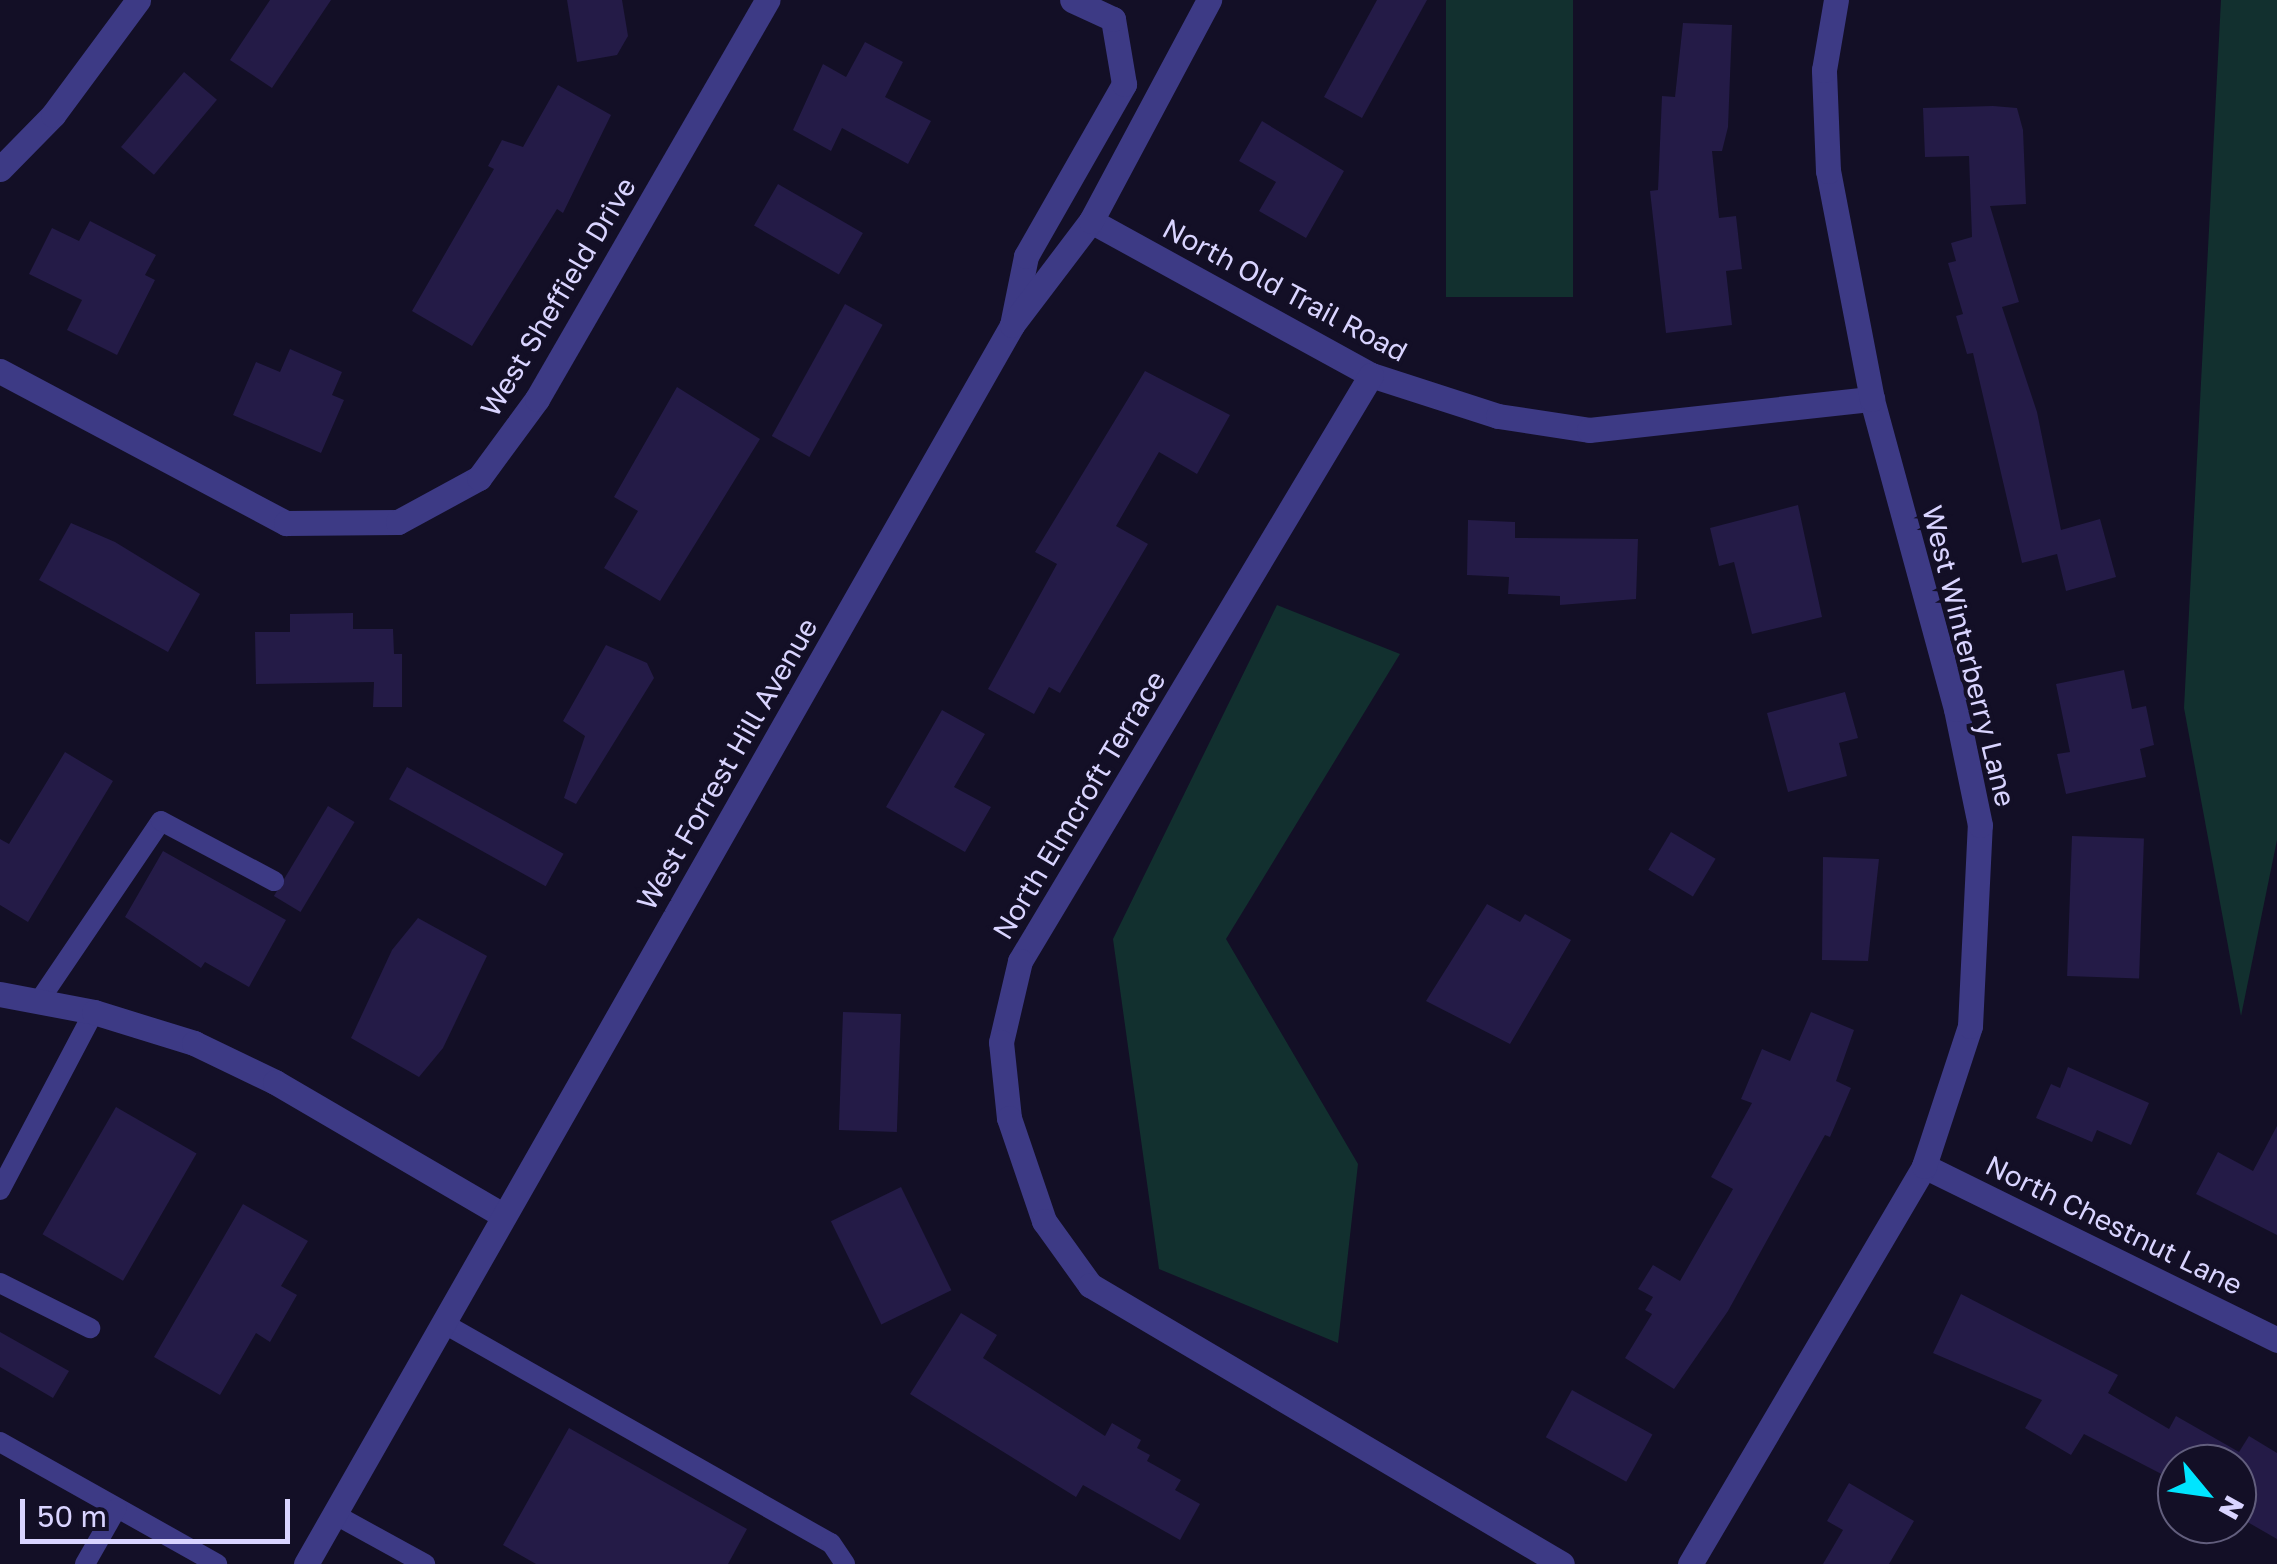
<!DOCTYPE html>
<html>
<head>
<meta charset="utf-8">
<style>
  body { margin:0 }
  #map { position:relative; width:2277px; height:1564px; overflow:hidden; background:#130f26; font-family:"Golos Text",sans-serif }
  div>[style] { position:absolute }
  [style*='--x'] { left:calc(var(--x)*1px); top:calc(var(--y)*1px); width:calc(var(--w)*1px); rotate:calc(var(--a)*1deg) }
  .green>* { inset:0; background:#12302f; transform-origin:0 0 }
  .building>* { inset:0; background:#241b47; transform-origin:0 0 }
  .service>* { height:20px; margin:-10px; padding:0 10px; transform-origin:10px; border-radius:10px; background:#3d3a85 }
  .minor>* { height:25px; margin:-12.5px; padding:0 12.5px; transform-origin:12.5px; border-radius:12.5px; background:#3d3a85 }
  .tertiary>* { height:25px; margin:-12.5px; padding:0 12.5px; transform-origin:12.5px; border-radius:12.5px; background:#3d3a85 }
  span { translate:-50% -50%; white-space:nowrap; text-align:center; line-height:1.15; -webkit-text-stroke:8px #130f26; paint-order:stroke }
  .street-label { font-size:28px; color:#d9d4ff }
  .north { position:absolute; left:2157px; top:1444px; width:100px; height:100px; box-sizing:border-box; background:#130f26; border:2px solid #625e7d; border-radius:50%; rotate:119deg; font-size:28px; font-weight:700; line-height:40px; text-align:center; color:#d9d4ff }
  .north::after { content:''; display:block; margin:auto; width:35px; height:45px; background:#00e5ff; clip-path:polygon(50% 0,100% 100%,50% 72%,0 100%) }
  .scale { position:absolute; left:20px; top:1499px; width:270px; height:45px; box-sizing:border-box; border:5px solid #d9d4ff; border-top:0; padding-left:12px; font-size:30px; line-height:35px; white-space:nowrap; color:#d9d4ff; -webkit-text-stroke:8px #130f26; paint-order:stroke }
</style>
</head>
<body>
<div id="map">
  <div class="green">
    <div style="left:1446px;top:0;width:127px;height:297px"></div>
    <div style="clip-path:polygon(2221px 0,2277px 0,2277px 840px,2241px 1016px,2184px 708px)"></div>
    <div style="clip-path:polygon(1277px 605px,1400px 654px,1226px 939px,1358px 1164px,1338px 1343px,1159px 1269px,1113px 939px)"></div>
  </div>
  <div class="building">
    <div style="clip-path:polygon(270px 0,331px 0,272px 88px,230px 60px)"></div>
    <div style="clip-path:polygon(567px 0,622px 0,628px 36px,617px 55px,577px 62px)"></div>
    <div style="clip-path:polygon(1377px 0,1427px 0,1362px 118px,1324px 97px)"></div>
    <div style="clip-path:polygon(1683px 23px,1732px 25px,1728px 127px,1722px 151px,1712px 151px,1719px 218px,1736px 216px,1742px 269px,1726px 271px,1732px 325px,1666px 333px,1650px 191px,1658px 190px,1662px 96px,1675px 97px)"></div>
    <div style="clip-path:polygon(865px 42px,903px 62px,885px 97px,931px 121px,908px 164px,842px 128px,831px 151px,793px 130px,823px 64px,846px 77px)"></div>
    <div style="left:184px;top:72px;width:43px;height:98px;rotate:40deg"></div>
    <div style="clip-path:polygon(558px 85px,611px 115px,563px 213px,557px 209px,472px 346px,412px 311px,494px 169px,488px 166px,502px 140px,523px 147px)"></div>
    <div style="clip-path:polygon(1993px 106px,2017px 108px,2023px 130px,2026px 204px,1990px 206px,2019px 302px,2002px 307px,2037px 412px,2061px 530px,2100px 519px,2116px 577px,2066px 591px,2057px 554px,2022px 563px,1973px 353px,1967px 354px,1956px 316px,1963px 314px,1948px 263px,1956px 261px,1951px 243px,1972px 237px,1969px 156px,1925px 157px,1923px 108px)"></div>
    <div style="clip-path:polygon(1262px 121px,1344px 171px,1306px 238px,1259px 211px,1276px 182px,1239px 161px)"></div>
    <div style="left:778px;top:184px;width:98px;height:48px;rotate:30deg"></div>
    <div style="clip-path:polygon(90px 221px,156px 255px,145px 275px,155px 280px,117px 355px,67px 330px,82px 300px,29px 274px,52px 228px,79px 241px)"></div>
    <div style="left:845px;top:304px;width:43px;height:151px;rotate:29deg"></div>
    <div style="clip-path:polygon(290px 349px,342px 372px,332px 395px,344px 400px,321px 453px,233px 415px,256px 362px,280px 372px)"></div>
    <div style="clip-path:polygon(1145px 371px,1230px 415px,1197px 474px,1159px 452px,1116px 526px,1148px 544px,1060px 693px,1049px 687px,1034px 714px,988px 689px,1057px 564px,1035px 552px)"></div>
    <div style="clip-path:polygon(677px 387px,760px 439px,660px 601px,604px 568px,638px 511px,614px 497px)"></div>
    <div style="clip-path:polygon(1798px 505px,1822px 617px,1752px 634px,1734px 562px,1719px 566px,1710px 528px)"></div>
    <div style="clip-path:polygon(1468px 520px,1515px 522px,1515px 538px,1638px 539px,1636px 599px,1560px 605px,1560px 596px,1508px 594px,1509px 577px,1467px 575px)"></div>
    <div style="clip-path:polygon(71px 523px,115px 542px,200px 594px,168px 652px,39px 580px)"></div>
    <div style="clip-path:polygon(353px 613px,353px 629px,393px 629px,394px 654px,402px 654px,402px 707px,373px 707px,374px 682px,256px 684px,255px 632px,290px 632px,290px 614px)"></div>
    <div style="clip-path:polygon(606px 645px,647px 663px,654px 678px,576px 804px,564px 798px,585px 736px,563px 721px)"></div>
    <div style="clip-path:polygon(2124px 670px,2132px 709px,2146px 706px,2154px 745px,2140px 749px,2146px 777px,2066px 794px,2057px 754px,2070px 752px,2056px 684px)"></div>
    <div style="clip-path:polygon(1845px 692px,1858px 738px,1839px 743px,1847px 776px,1788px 792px,1767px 713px)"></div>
    <div style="clip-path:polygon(942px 710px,985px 734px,954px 787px,991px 807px,965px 852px,886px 807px)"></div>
    <div style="clip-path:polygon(65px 752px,113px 781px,28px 922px,0 905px,0 839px,9px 844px)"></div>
    <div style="left:407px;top:767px;width:179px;height:37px;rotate:29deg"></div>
    <div style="left:328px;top:806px;width:31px;height:105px;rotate:31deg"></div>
    <div style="left:1671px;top:832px;width:52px;height:44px;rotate:31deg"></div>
    <div style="left:2072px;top:836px;width:72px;height:140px;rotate:2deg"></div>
    <div style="clip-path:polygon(163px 851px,286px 920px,249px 987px,205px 962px,201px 968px,125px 917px)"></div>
    <div style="clip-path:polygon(1823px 857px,1879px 859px,1868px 961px,1822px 960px)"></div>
    <div style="clip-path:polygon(1487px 904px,1520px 922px,1525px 914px,1571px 940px,1510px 1044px,1426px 1001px)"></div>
    <div style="clip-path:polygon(418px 918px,487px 956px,443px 1048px,419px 1077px,351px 1038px,392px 950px)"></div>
    <div style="left:843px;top:1012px;width:58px;height:118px;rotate:2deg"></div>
    <div style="clip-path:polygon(1811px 1012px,1854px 1030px,1836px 1081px,1851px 1088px,1830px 1137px,1825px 1135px,1728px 1311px,1674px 1389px,1625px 1358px,1652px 1314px,1645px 1310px,1653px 1297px,1638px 1289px,1653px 1265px,1680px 1281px,1733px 1189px,1711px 1177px,1752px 1103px,1741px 1099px,1762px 1049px,1790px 1061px)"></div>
    <div style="clip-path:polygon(2068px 1067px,2149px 1103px,2131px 1145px,2097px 1130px,2092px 1142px,2036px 1118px,2051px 1084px,2060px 1088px)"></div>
    <div style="left:116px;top:1107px;width:93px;height:147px;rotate:30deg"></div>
    <div style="clip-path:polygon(2277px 1126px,2277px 1235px,2196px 1194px,2218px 1152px,2253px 1171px)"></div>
    <div style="left:901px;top:1187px;width:115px;height:78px;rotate:64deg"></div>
    <div style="clip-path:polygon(243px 1204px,308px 1241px,281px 1286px,297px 1295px,270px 1342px,256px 1333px,220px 1395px,154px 1357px)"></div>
    <div style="clip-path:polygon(1961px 1294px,2118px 1375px,2108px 1393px,2169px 1429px,2176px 1416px,2239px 1452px,2249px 1436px,2277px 1453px,2277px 1539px,2237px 1516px,2237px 1464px,2177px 1464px,2177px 1482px,2084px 1434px,2071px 1455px,2025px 1428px,2042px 1400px,1933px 1353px)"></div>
    <div style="clip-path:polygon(961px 1313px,997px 1335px,983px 1358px,1105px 1436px,1112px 1423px,1141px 1440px,1137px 1448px,1150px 1455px,1147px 1461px,1181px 1480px,1175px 1490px,1200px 1504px,1180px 1540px,1083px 1485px,1076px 1497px,910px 1394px)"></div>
    <div style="clip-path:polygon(0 1332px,69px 1371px,53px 1398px,0 1367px)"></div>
    <div style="left:1572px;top:1390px;width:92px;height:54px;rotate:29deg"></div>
    <div style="clip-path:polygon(569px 1428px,747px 1529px,728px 1564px,536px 1564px,503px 1545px)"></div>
    <div style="clip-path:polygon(1849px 1483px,1914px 1521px,1889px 1564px,1823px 1564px,1843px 1530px,1827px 1521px)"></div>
  </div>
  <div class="service">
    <div style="--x:39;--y:1001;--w:217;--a:-55.9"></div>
    <div style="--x:161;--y:821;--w:128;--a:28"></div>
    <div style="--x:0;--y:1190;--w:201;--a:-62.2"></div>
    <div style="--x:0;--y:1283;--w:101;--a:26.6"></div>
    <div style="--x:443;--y:1323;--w:446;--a:29.6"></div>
    <div style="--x:831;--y:1543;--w:25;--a:56"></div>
    <div style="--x:0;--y:1442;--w:249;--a:29.3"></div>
    <div style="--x:334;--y:1514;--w:104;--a:28.8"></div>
    <div style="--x:85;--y:1564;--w:64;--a:-60.3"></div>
  </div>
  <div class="minor">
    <div style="--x:0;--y:169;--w:76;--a:-45.5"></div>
    <div style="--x:53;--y:115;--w:143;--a:-53.5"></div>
    <div style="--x:1091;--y:221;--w:320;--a:28.8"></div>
    <div style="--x:1371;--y:375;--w:133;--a:17.9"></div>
    <div style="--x:1498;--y:416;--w:92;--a:8.7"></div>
    <div style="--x:1589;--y:430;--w:285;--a:-6.3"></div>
    <div style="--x:1012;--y:325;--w:70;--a:-78.5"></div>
    <div style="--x:1026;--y:256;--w:198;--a:-60.3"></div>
    <div style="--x:1124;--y:84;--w:66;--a:-99.6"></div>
    <div style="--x:1113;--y:19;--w:45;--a:-155.1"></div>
    <div style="--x:0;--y:371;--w:324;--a:28"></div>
    <div style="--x:286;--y:523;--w:112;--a:-0.5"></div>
    <div style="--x:398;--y:522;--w:92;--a:-28.5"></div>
    <div style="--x:479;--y:478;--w:98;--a:-53.7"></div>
    <div style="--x:537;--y:399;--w:461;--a:-60"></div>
    <div style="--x:1371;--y:375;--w:683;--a:120.92"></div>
    <div style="--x:1020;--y:961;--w:83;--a:103.2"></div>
    <div style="--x:1001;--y:1042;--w:76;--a:84"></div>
    <div style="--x:1009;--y:1118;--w:109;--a:71.2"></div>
    <div style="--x:1044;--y:1221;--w:79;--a:54.3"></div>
    <div style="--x:1090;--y:1285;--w:548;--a:30.59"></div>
    <div style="--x:0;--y:994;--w:96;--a:10.8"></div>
    <div style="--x:94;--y:1012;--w:105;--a:17.2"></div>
    <div style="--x:194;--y:1043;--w:90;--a:25.7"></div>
    <div style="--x:275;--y:1082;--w:265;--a:30.3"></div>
    <div style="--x:1924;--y:1166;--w:394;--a:26.2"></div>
    <div style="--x:1690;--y:1564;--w:462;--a:-59.5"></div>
    <div style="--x:1924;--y:1166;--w:147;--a:-71.8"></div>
    <div style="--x:1970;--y:1026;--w:201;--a:-87.2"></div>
    <div style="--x:1980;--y:825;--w:118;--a:-101.7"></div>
    <div style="--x:1956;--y:709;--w:321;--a:-105.2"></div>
    <div style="--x:1872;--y:399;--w:232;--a:-100.9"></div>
    <div style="--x:1828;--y:171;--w:101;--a:-92.3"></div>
    <div style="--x:1824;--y:70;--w:71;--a:-80.3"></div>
  </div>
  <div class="tertiary">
    <div style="--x:306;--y:1564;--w:1426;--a:-60.32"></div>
    <div style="--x:1012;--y:325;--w:131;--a:-52.8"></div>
    <div style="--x:1091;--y:221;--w:251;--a:-61.9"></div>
  </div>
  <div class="street-label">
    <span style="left:1285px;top:290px;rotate:28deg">North Old Trail Road</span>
    <span style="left:558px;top:297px;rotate:-59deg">West Sheffield Drive</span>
    <span style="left:1969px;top:656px;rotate:76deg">West Winterberry Lane</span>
    <span style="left:727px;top:764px;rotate:-60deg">West Forrest Hill Avenue</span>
    <span style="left:1079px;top:805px;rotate:-59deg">North Elmcroft Terrace</span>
    <span style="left:2114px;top:1225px;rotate:26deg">North Chestnut Lane</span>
  </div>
  <div class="north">N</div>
  <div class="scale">50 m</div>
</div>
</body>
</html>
